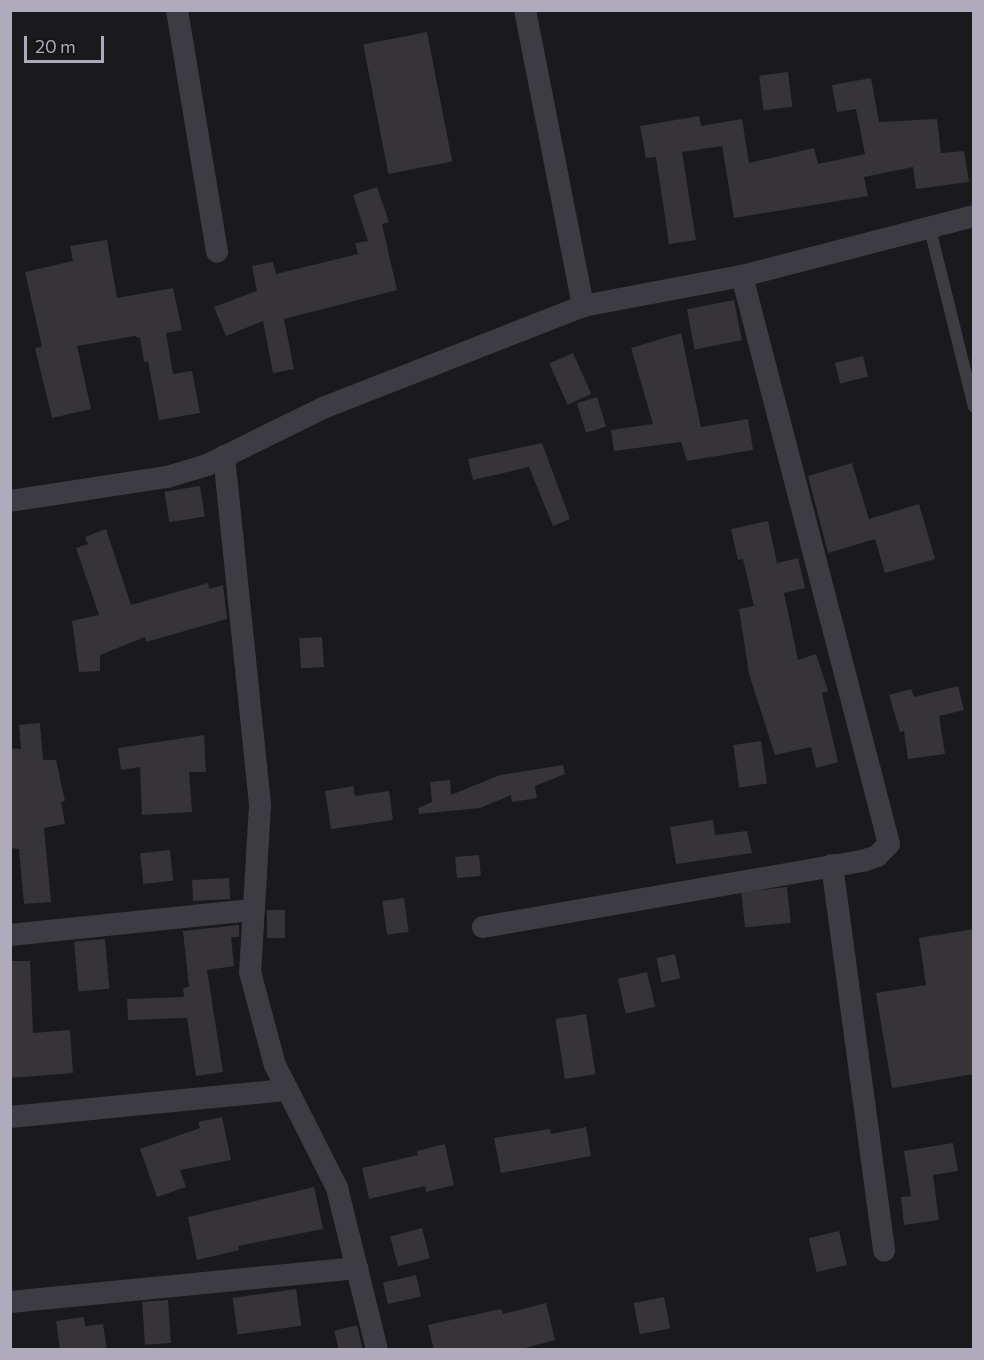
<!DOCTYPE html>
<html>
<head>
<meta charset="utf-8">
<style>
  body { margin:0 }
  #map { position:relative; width:984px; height:1360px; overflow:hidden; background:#1a191b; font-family:Commissioner,sans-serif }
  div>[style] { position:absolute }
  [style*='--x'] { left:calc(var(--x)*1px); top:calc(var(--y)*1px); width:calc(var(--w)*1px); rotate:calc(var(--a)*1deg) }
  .building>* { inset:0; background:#363437; transform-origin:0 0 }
  .service>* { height:12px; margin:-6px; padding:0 6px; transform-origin:6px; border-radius:6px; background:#3e3c43 }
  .minor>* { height:22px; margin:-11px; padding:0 11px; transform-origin:11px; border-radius:11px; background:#3e3c43 }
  span { translate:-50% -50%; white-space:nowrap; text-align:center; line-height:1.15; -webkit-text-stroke:4.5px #151417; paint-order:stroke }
  .frame { position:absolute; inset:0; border:12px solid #afabbc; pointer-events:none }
  .scale { position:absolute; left:24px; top:36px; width:80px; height:27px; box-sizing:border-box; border:3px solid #afabbc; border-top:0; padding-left:8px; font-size:18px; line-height:21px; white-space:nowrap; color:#afabbc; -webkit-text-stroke:4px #151417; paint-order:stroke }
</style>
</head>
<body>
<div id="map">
  <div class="building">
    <div style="left:427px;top:32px;width:132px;height:65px;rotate:79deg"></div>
    <div style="left:788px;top:72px;width:35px;height:29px;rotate:83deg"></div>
    <div style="clip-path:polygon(871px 78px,879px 122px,937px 119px,941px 153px,964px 151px,969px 182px,916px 189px,913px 167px,864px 177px,868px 196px,734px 218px,722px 146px,682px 152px,696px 240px,669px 244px,656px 157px,646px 158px,640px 126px,699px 116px,701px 126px,742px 119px,749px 163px,814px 148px,818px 164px,865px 154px,856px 109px,837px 112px,832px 85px)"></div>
    <div style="clip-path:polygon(377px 187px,389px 222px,382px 224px,397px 290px,284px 319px,294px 369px,273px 373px,263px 321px,226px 336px,214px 307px,257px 291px,252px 266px,273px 262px,276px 274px,358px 254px,355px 243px,368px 241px,353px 195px)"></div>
    <div style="clip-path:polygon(107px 240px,117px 298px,173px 288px,182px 330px,166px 333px,173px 374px,192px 371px,200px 413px,159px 420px,148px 361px,144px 362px,140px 338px,134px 336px,77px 346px,91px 409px,52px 418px,35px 348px,42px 347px,25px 272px,73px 261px,70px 246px)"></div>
    <div style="left:734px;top:300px;width:41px;height:48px;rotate:79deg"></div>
    <div style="clip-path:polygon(681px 333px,701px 427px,748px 419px,753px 450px,687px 461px,681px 442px,614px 451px,611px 430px,653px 424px,631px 348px)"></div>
    <div style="left:573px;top:353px;width:45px;height:26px;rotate:66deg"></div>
    <div style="left:863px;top:356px;width:21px;height:29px;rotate:76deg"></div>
    <div style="left:597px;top:397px;width:31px;height:21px;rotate:73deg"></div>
    <div style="clip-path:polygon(542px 443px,570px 519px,553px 526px,529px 467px,473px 480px,468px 459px)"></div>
    <div style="clip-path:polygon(852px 463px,869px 519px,919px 504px,935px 559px,885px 573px,875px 539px,828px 553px,808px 476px)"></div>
    <div style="left:200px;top:486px;width:31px;height:36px;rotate:81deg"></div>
    <div style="clip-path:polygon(768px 521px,777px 563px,798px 558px,805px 588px,784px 593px,798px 660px,816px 654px,828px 691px,822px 693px,838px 762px,816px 768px,811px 747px,775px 755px,749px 674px,739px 609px,754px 606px,743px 559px,738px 560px,731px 529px)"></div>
    <div style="clip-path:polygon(106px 529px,131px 605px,208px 583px,209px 589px,223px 585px,227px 619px,146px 642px,145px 637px,100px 655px,100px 671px,79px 672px,72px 621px,99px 615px,76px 548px,88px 544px,85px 537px)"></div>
    <div style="left:322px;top:637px;width:30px;height:23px;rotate:86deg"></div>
    <div style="clip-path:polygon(958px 686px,964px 710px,939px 716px,945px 754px,908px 759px,904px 731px,900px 732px,889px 695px,911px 689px,914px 697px)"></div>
    <div style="clip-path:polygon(40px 723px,43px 760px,56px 760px,65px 801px,61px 802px,65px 824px,44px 828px,51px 902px,24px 904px,19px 849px,10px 848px,10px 748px,21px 749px,19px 725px)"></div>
    <div style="clip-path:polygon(204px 735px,206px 772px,189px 772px,192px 812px,142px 815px,140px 767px,121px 770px,118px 748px)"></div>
    <div style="left:761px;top:741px;width:43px;height:28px;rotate:82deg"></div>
    <div style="clip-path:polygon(563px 765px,565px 774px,535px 786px,537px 798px,512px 802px,511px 795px,480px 808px,419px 814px,418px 808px,432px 802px,430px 782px,450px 780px,451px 795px,500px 775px)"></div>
    <div style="clip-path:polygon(353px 786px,355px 796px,389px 791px,393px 820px,331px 829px,325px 791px)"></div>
    <div style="clip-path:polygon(713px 820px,715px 835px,747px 831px,752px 853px,676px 864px,670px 827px)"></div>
    <div style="left:170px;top:850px;width:31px;height:30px;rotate:84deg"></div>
    <div style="left:479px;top:855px;width:21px;height:24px;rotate:85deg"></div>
    <div style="left:229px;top:878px;width:21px;height:37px;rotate:87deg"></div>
    <div style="left:787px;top:887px;width:36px;height:46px;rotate:84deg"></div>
    <div style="left:404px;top:898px;width:34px;height:22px;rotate:82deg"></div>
    <div style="left:267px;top:910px;width:18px;height:28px"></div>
    <div style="clip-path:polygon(239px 925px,239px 937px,231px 937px,234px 966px,207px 970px,223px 1072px,196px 1076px,187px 1018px,128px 1020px,127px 999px,184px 997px,183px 988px,189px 987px,183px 931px)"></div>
    <div style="clip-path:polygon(974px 929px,974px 1074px,892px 1088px,876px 993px,926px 985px,919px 938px)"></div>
    <div style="left:105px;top:939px;width:50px;height:31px;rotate:85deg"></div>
    <div style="left:675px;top:954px;width:25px;height:19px;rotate:78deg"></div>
    <div style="clip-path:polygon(10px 961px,30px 961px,33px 1033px,70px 1030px,73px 1073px,10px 1078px)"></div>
    <div style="left:647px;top:972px;width:36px;height:30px;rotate:77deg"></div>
    <div style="left:586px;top:1014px;width:61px;height:31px;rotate:81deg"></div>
    <div style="clip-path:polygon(222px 1117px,231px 1160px,180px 1170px,186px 1187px,157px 1197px,140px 1149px,200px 1128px,198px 1122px)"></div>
    <div style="clip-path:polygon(586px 1127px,591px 1156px,501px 1173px,494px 1138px,550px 1129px,551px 1134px)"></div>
    <div style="clip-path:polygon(953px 1143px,958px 1171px,933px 1175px,939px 1220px,904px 1225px,901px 1197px,911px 1196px,904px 1151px)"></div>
    <div style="clip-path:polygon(445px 1144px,454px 1185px,426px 1192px,425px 1186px,369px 1199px,362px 1168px,418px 1155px,417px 1151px)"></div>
    <div style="clip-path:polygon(314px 1187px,323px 1229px,238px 1246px,239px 1250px,197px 1260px,188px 1217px)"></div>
    <div style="left:422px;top:1228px;width:31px;height:33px;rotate:75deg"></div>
    <div style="left:839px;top:1231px;width:35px;height:31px;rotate:77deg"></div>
    <div style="left:416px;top:1275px;width:22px;height:34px;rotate:77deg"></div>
    <div style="left:296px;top:1289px;width:37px;height:64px;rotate:82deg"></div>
    <div style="left:664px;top:1297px;width:32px;height:31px;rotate:79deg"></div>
    <div style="left:168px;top:1300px;width:43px;height:26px;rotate:86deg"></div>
    <div style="clip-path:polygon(546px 1303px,555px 1340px,518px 1350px,434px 1350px,428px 1325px,501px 1309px,503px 1314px)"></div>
    <div style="clip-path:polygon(84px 1317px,85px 1326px,103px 1324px,107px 1350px,60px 1350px,56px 1321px)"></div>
    <div style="clip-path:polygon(357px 1325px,363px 1350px,339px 1350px,334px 1331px)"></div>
  </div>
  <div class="service">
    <div style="--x:929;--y:225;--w:187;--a:76.1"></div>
  </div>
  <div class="minor">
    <div style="--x:177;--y:10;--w:245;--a:80.6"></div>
    <div style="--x:525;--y:10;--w:302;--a:78.9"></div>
    <div style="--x:224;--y:456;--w:352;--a:84.1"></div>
    <div style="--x:260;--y:806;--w:166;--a:93.4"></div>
    <div style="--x:250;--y:972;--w:96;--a:75"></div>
    <div style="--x:275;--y:1065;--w:138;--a:63.2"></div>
    <div style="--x:337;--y:1188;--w:167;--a:76.1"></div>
    <div style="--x:10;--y:501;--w:159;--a:-8.7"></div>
    <div style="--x:167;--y:477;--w:42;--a:-16.7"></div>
    <div style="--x:207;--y:465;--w:129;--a:-26.2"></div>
    <div style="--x:323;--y:408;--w:279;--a:-21.4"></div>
    <div style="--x:583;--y:306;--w:162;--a:-10.7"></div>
    <div style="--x:742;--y:276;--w:240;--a:-14.5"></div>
    <div style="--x:832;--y:865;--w:389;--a:82.3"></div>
    <div style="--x:483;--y:927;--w:388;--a:-9.9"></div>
    <div style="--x:865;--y:860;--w:13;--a:-18"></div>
    <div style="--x:877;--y:856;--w:17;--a:-45"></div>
    <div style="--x:889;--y:844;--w:587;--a:-104.51"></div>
    <div style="--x:10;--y:935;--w:245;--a:-5.9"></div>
    <div style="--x:10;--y:1117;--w:276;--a:-5.6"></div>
    <div style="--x:10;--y:1302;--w:349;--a:-5.6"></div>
  </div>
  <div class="frame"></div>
  <div class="scale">20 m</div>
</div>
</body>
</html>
